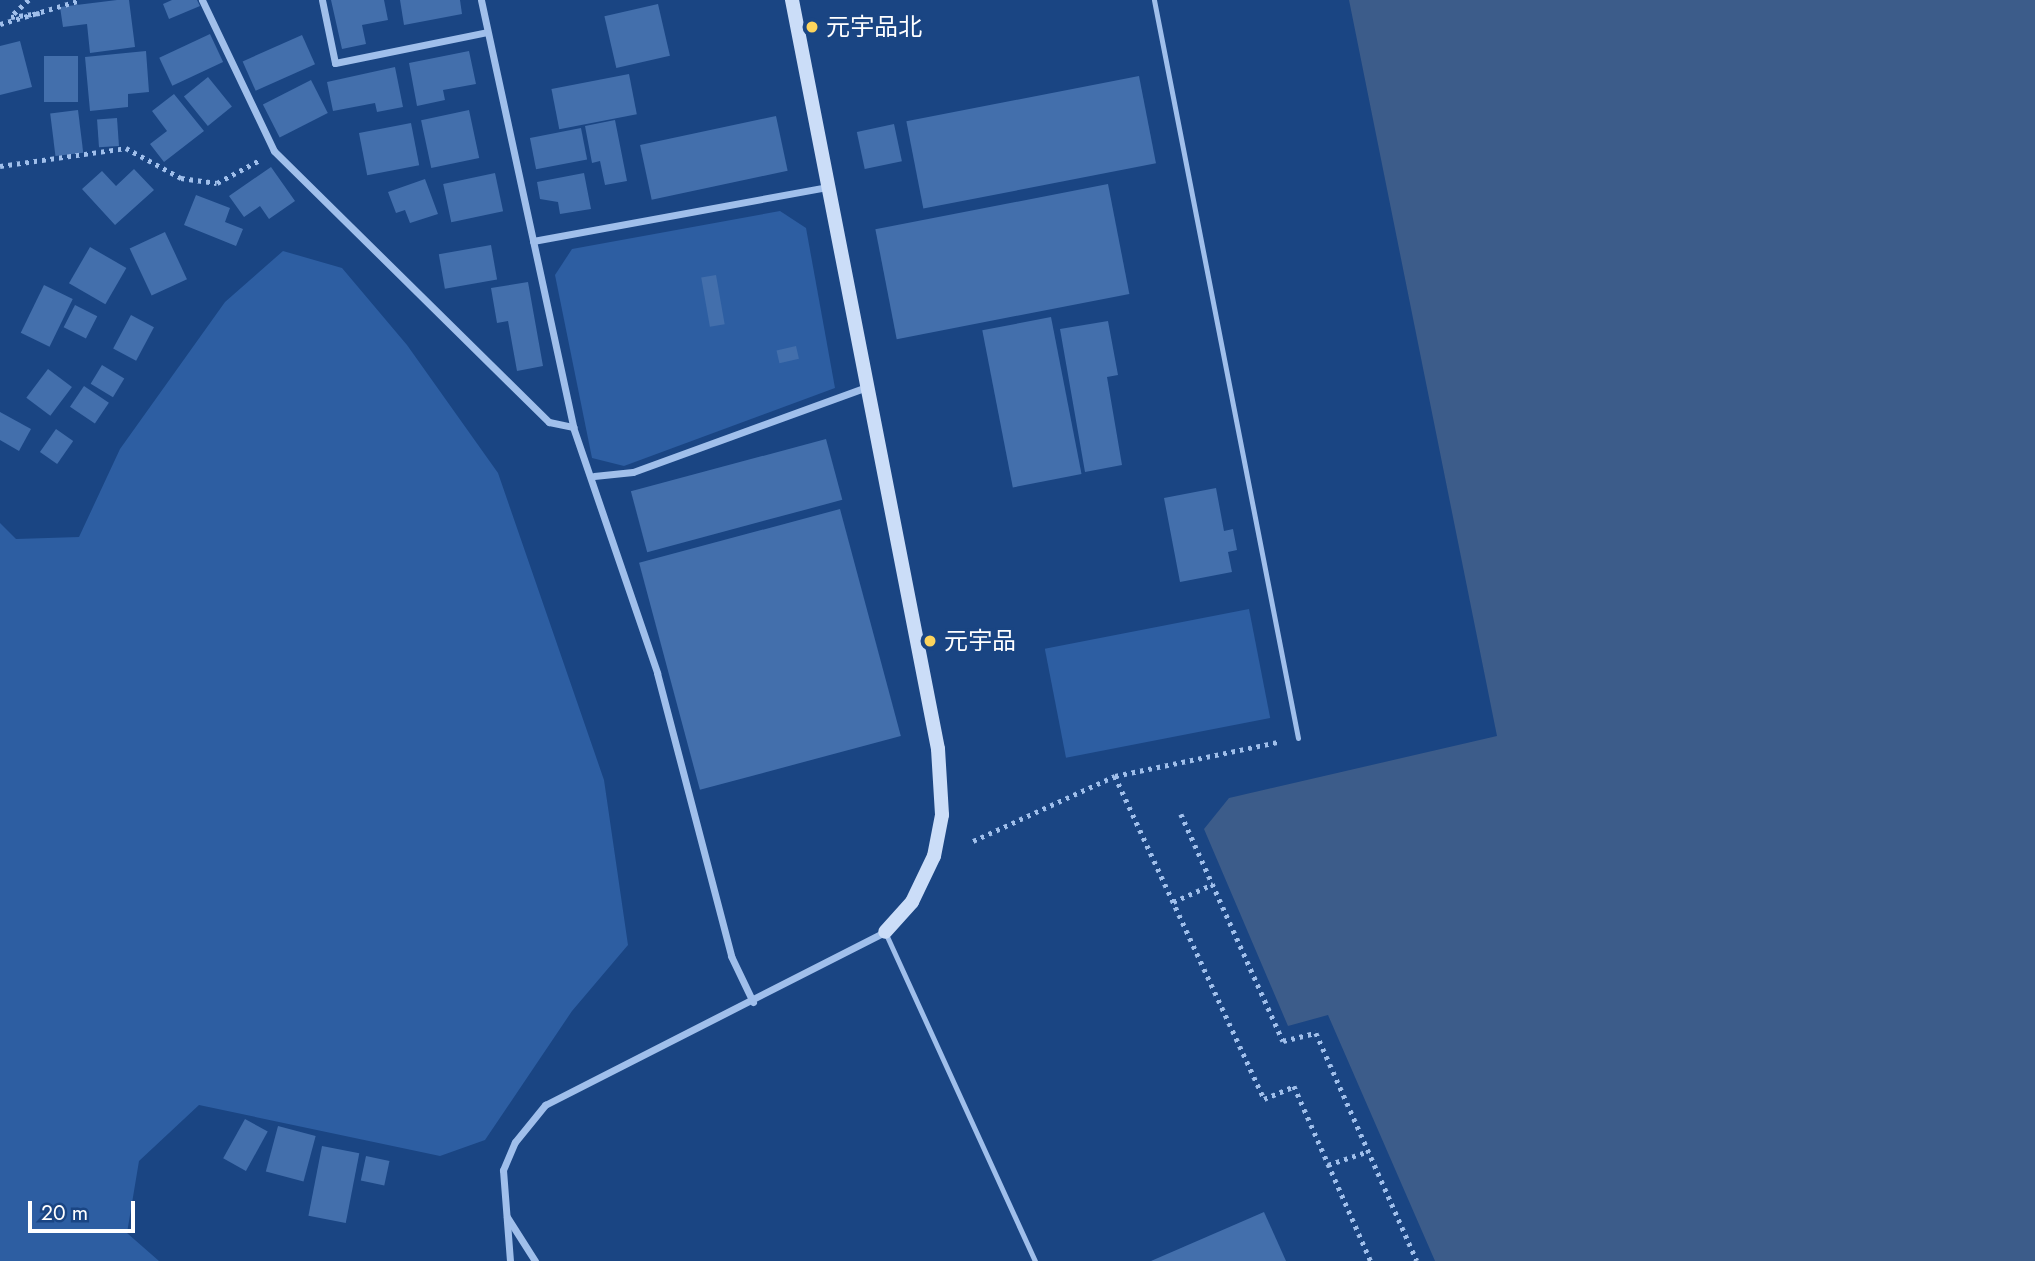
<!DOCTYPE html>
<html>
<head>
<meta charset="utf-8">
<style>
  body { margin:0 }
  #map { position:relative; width:2035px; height:1261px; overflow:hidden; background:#1a4583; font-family:Jost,"Noto Sans JP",sans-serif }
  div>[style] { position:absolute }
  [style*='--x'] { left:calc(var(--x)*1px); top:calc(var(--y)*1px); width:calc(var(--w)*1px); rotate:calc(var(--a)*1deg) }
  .green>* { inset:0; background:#2d5ea2; transform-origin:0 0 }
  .water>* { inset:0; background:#3c5c8a }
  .building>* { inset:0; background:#436fac; transform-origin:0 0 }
  .path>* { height:4.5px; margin-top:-2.25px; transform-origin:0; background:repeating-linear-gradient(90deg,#a0bfeb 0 3.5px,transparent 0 8.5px) }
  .lane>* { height:5px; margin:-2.5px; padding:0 2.5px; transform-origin:2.5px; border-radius:2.5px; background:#a0bfeb }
  .street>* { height:7px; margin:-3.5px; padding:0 3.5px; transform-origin:3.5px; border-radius:3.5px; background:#a0bfeb }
  .secondary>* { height:14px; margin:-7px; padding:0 7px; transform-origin:7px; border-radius:7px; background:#cbddf8 }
  .dots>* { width:19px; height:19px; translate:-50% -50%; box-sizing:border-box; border:4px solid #1a4583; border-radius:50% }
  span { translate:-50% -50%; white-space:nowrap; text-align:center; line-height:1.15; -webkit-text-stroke:5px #1a4583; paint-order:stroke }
  .poi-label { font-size:24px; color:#fff }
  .left { translate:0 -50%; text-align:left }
  .scale { position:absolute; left:28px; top:1201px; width:107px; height:32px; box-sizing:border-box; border:4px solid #fff; border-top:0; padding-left:9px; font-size:21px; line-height:24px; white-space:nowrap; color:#fff; -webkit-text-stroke:5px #1a4583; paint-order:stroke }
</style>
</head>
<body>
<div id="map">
  <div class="green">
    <div style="clip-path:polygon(780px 211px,806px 228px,835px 388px,624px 466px,592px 458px,555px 275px,572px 249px)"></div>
    <div style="clip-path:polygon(283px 251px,342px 268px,407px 345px,498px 473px,604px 780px,628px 945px,572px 1011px,485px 1140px,440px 1156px,199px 1105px,139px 1161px,127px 1233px,159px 1261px,0 1261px,0 523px,16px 539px,79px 537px,120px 449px,225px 302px)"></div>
    <div style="left:1249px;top:609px;width:111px;height:208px;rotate:79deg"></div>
  </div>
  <div class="water">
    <div style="clip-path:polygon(1349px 0,2035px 0,2035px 1261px,1435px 1261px,1328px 1015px,1288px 1026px,1204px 829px,1229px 798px,1497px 736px)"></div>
  </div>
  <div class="building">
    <div style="clip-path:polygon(117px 0,129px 0,135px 47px,90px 53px,87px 24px,63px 27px,60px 7px)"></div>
    <div style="clip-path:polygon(172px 0,197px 0,200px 6px,169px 19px,163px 4px)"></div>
    <div style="clip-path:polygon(331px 0,384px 0,388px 20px,362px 25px,366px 44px,342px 49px)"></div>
    <div style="clip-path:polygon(400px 0,460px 0,462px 14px,404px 25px)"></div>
    <div style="left:658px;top:4px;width:53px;height:55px;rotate:77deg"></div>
    <div style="left:210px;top:34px;width:31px;height:56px;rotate:65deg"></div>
    <div style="left:302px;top:35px;width:32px;height:65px;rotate:66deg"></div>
    <div style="clip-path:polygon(20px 41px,32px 87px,0 95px,0 46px)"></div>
    <div style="clip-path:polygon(146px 51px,149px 92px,128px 94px,128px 107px,90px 111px,85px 57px)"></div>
    <div style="clip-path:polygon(469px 51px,476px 84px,443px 90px,445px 100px,417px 106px,409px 63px)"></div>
    <div style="left:44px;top:56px;width:34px;height:46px"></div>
    <div style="clip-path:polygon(395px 67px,403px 107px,377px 112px,375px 103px,333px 111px,327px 82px)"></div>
    <div style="left:629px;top:74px;width:41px;height:79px;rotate:79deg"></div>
    <div style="left:1139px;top:76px;width:89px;height:237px;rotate:79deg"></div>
    <div style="left:208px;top:77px;width:38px;height:31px;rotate:51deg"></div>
    <div style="left:311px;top:80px;width:37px;height:54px;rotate:63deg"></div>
    <div style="clip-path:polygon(174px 94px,204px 131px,164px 162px,150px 144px,167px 131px,152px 111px)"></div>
    <div style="left:78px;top:110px;width:43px;height:28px;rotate:83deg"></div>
    <div style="left:469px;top:110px;width:49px;height:49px;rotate:78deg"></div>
    <div style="left:776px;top:116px;width:56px;height:139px;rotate:78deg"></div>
    <div style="left:117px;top:118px;width:28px;height:20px;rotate:86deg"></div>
    <div style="clip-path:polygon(615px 120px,627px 181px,605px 185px,600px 161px,592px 163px,585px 126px)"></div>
    <div style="left:411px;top:123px;width:43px;height:53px;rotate:79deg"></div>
    <div style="left:894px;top:124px;width:38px;height:38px;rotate:78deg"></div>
    <div style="left:581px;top:128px;width:32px;height:52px;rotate:79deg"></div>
    <div style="clip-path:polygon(271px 167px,295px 201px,269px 219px,260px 206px,244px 217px,229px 196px)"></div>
    <div style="clip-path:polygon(134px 169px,154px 190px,115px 225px,82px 189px,102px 171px,116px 186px)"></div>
    <div style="left:495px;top:173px;width:39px;height:53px;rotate:78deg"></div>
    <div style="clip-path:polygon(584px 173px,591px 209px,560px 214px,558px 202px,540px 199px,537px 182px)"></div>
    <div style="clip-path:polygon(425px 179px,438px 214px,410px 223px,405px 210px,396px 213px,388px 192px)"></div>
    <div style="left:1108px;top:184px;width:112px;height:237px;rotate:79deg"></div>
    <div style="clip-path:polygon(196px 195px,230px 208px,225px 222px,243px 229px,236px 246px,184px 225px)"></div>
    <div style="left:165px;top:232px;width:52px;height:39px;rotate:65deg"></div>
    <div style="left:491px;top:245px;width:35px;height:53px;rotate:80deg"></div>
    <div style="left:90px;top:247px;width:42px;height:42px;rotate:30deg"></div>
    <div style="left:716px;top:275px;width:50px;height:15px;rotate:80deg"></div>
    <div style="clip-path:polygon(528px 282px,543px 366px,517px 371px,508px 321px,497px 323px,491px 288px)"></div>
    <div style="left:44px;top:285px;width:32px;height:53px;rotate:26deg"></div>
    <div style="left:75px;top:305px;width:25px;height:25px;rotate:27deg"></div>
    <div style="left:131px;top:315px;width:26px;height:38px;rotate:28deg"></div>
    <div style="left:1051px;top:317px;width:160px;height:70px;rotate:79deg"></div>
    <div style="clip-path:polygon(1108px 321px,1118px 375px,1107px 377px,1122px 465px,1085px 472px,1060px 329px)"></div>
    <div style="left:796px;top:346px;width:13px;height:20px;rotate:77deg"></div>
    <div style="left:102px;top:365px;width:26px;height:22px;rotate:31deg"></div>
    <div style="left:48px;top:369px;width:30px;height:36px;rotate:37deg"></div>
    <div style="left:84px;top:386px;width:30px;height:25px;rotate:34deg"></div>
    <div style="clip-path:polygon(0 412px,31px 429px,19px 451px,0 440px)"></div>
    <div style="left:56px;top:429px;width:21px;height:28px;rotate:35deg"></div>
    <div style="left:826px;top:439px;width:63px;height:202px;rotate:75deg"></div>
    <div style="clip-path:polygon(1216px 488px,1224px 531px,1233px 529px,1237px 550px,1228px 552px,1232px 572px,1180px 582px,1164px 498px)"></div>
    <div style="left:840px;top:509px;width:235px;height:208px;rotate:75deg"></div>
    <div style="left:245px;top:1119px;width:26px;height:45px;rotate:29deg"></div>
    <div style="left:278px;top:1126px;width:39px;height:47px;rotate:15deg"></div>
    <div style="left:322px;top:1146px;width:38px;height:71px;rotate:11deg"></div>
    <div style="left:366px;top:1156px;width:24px;height:25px;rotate:12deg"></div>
    <div style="clip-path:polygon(1264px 1212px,1286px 1261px,1151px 1261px)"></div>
  </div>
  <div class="path">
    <div style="--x:29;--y:0;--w:25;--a:137"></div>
    <div style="--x:11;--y:17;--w:29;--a:-8"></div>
    <div style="--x:0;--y:24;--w:84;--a:-16.5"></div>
    <div style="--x:0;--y:166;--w:127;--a:-8.1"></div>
    <div style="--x:126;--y:148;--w:63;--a:28.6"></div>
    <div style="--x:181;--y:178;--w:36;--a:8"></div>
    <div style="--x:217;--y:183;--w:47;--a:-28.2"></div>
    <div style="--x:1115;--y:776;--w:167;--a:-11.8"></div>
    <div style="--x:1181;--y:814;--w:249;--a:65.8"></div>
    <div style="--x:1283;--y:1041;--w:34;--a:-14"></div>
    <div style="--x:1316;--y:1033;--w:249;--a:66.1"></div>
    <div style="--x:973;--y:841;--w:156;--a:-24.6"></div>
    <div style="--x:1115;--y:776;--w:356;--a:65.2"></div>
    <div style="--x:1264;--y:1099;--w:33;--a:-23"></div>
    <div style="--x:1294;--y:1086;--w:191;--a:66.3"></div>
    <div style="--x:1173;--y:902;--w:44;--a:-24.2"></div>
    <div style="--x:1328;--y:1165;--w:43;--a:-18.9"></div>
  </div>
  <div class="lane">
    <div style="--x:1154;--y:0;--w:752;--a:78.96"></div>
    <div style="--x:885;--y:932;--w:362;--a:65.5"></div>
  </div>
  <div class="street">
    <div style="--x:202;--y:0;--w:167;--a:64.5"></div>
    <div style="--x:274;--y:151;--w:386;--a:44.6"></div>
    <div style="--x:549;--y:422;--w:25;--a:12"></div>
    <div style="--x:322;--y:0;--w:64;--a:78.3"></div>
    <div style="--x:335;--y:63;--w:155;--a:-11.5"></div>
    <div style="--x:481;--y:0;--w:437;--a:77.8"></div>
    <div style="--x:573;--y:427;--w:260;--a:71.1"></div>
    <div style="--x:657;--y:673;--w:293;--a:75.3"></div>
    <div style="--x:731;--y:956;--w:51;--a:64.4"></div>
    <div style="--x:533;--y:241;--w:300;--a:-10.4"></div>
    <div style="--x:594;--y:476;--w:39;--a:-6"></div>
    <div style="--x:633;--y:472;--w:249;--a:-20"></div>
    <div style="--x:507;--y:1217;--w:52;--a:57.5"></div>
    <div style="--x:510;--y:1261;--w:91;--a:-94.4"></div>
    <div style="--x:503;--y:1170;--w:30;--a:-67"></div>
    <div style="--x:515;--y:1142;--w:48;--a:-51"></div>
    <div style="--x:545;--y:1105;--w:381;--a:-27"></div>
  </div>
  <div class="secondary">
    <div style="--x:792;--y:0;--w:763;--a:78.97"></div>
    <div style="--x:938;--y:749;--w:66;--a:86.5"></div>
    <div style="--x:942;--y:815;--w:42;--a:101"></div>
    <div style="--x:934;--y:856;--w:51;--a:115.6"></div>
    <div style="--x:912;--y:902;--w:40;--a:132"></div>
  </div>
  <div class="dots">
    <div style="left:812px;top:27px;background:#fdd45c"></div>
    <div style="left:930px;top:641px;background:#fdd45c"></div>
  </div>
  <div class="poi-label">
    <span class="left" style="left:826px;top:27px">元宇品北</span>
    <span class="left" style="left:944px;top:641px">元宇品</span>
  </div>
  <div class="scale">20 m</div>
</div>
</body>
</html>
